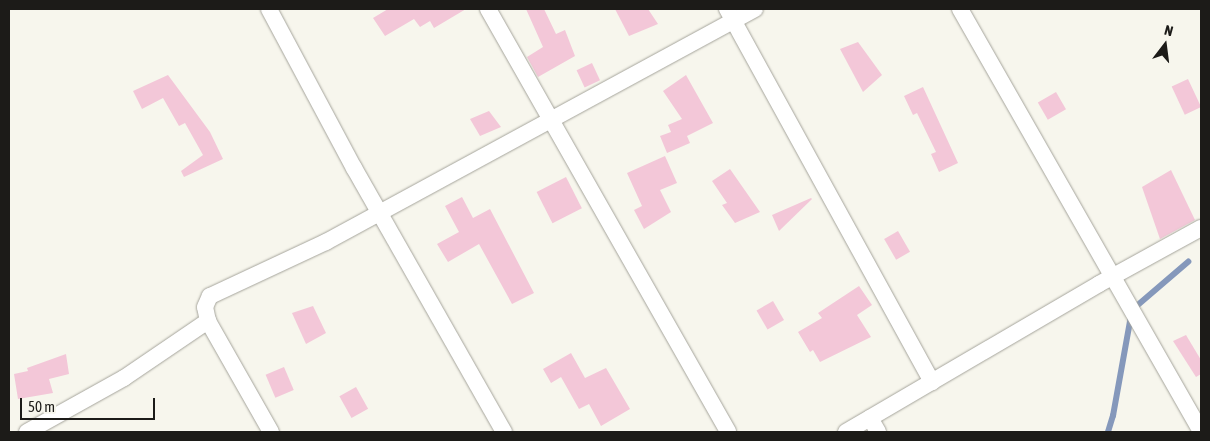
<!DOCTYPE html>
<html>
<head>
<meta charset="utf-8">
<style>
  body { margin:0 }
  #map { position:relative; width:1210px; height:441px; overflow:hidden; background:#f7f6ed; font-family:"Asap Condensed",sans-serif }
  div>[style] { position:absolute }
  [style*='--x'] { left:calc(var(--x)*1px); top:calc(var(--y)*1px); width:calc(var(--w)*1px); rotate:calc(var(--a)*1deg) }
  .stream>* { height:5.5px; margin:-2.75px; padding:0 2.75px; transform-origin:2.75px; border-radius:2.75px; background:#8598bb }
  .building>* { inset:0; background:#f3c7d8; transform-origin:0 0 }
  .roads { filter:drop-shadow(0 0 1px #a5a49b) drop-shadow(0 0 1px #a5a49b) }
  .street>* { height:16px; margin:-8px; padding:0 8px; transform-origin:8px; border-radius:8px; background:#fff }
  span { translate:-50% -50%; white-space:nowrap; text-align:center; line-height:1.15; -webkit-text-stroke:4.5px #f7f6ed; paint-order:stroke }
  .frame { position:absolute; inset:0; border:10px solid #1c1b18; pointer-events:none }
  .north { position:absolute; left:1140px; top:20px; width:50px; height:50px; -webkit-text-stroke:4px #f7f6ed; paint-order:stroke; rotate:15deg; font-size:14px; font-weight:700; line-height:20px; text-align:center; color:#1c1b18 }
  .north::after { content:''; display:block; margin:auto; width:18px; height:22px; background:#1c1b18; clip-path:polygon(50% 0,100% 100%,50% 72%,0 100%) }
  .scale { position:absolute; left:20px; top:398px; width:135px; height:22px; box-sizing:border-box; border:2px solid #1c1b18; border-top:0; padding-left:6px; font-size:15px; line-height:18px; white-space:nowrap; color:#1c1b18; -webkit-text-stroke:4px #f7f6ed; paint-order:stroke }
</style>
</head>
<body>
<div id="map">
  <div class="stream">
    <div style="--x:1108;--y:432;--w:17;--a:-73"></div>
    <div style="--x:1113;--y:416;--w:108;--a:-79.8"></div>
    <div style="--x:1132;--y:310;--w:74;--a:-40.6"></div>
  </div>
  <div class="building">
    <div style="clip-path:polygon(388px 9px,466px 9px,434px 28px,430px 21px,420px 27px,414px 19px,385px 36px,373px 18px)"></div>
    <div style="clip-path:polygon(526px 9px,544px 9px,556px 34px,565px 30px,575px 56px,538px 77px,527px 57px,543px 47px)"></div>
    <div style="clip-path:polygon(615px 9px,648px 9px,658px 24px,629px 36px)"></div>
    <div style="clip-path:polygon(858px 42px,882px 75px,863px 92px,840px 49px)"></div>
    <div style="left:592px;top:63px;width:19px;height:17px;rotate:65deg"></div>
    <div style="clip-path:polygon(168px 75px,210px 132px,223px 159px,184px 177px,181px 171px,203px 155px,185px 123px,179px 126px,163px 98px,142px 109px,133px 91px)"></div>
    <div style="clip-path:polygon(686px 75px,713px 123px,687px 136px,690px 143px,667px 153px,660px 136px,671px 132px,668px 125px,682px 119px,663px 91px)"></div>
    <div style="left:1188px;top:79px;width:31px;height:18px;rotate:65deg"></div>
    <div style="clip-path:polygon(923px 87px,958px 163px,939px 172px,931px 154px,936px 152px,917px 113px,913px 115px,904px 96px)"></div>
    <div style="left:1056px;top:92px;width:20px;height:21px;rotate:60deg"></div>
    <div style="clip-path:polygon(489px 111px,501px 127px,480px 136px,470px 119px)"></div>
    <div style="clip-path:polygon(665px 156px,677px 183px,660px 190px,671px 212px,644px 229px,634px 210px,642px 206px,627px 173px)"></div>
    <div style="clip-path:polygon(730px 169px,760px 212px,735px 223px,722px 205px,727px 203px,712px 181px)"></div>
    <div style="clip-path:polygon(1171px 170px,1195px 220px,1160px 239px,1142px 187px)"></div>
    <div style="left:566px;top:177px;width:35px;height:33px;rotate:63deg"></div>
    <div style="clip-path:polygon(462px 197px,473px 218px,490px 209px,534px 293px,512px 304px,479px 244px,448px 262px,437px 244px,459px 232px,445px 206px)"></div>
    <div style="clip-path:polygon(811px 198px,812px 199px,779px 231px,772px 215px)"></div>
    <div style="left:898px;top:231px;width:24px;height:16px;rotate:60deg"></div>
    <div style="clip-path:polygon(859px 286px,872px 305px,857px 315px,871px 337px,820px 362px,813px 350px,810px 352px,798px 332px,822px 318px,818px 313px)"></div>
    <div style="left:773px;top:301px;width:22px;height:19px;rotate:60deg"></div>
    <div style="clip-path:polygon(313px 306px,326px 333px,306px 344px,292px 313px)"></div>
    <div style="clip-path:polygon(1186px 335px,1201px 360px,1201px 374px,1196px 377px,1173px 341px)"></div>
    <div style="clip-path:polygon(571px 353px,585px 378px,606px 368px,630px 409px,601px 426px,589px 404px,579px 409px,561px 377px,551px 383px,543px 369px)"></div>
    <div style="clip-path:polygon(66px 354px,69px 374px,49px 379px,53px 393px,18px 399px,14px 374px,28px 371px,27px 368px)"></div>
    <div style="left:284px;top:367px;width:25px;height:20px;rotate:67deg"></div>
    <div style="left:356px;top:387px;width:25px;height:19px;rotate:61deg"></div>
  </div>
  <div class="roads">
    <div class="street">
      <div style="--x:269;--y:9;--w:180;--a:61.9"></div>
      <div style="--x:354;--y:168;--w:304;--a:60.4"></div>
      <div style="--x:488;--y:9;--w:486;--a:60.4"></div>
      <div style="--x:727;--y:9;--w:426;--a:61.2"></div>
      <div style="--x:960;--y:9;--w:487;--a:60.3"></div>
      <div style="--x:870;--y:418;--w:16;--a:60"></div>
      <div style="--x:27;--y:432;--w:111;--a:-29.1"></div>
      <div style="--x:124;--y:378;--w:102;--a:-34.2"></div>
      <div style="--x:271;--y:432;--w:128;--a:-119.6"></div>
      <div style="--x:208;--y:321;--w:14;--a:-102"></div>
      <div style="--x:205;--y:307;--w:12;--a:-66"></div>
      <div style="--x:210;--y:296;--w:128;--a:-25"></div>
      <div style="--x:326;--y:242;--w:488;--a:-28.5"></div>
      <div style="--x:846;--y:432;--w:293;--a:-30.3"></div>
      <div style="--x:1099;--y:284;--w:116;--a:-28.8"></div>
    </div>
  </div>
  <div class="frame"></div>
  <div class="north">N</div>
  <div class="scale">50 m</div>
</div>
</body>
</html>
